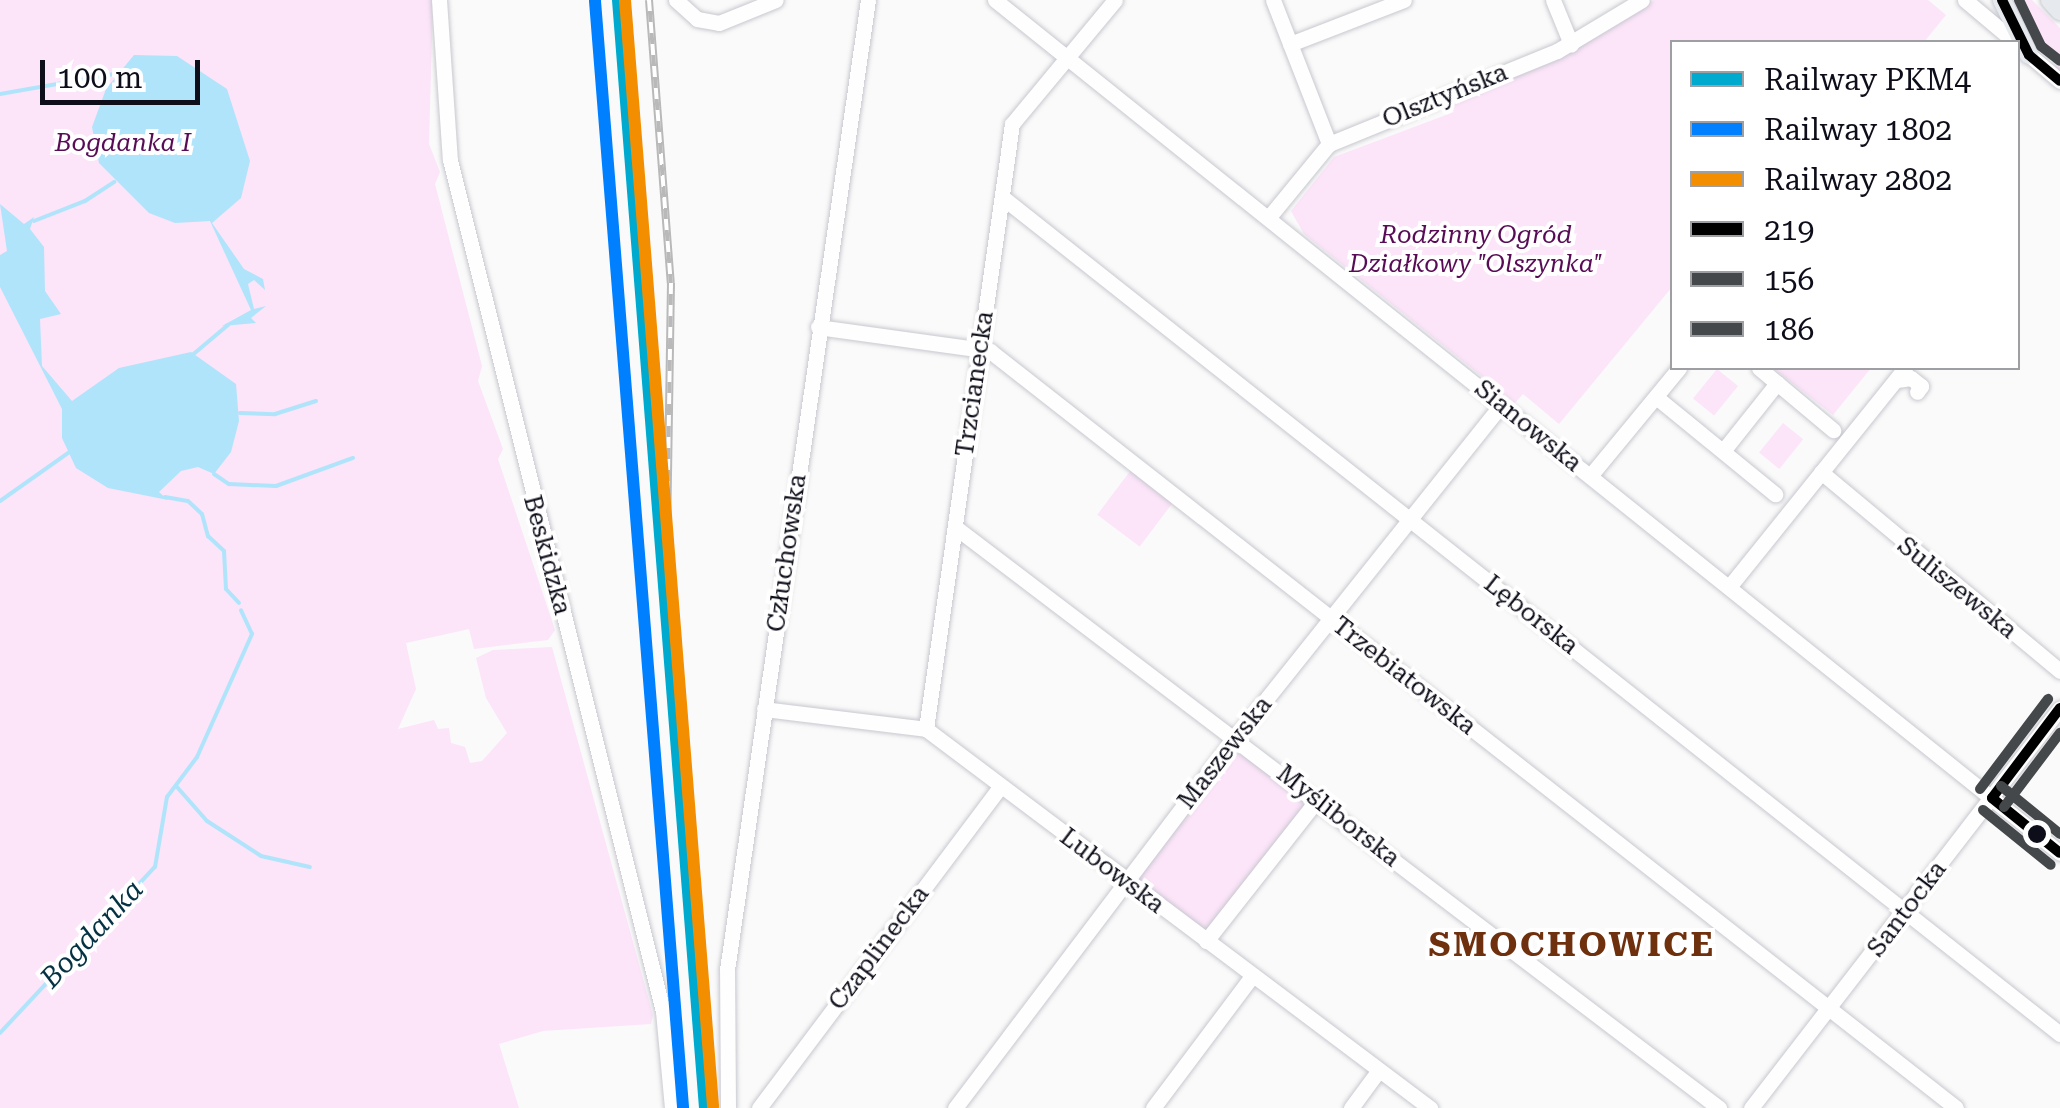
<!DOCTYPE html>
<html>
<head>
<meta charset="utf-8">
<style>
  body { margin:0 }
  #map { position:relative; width:2060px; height:1108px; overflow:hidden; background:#fafafa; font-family:"Roboto Serif",serif }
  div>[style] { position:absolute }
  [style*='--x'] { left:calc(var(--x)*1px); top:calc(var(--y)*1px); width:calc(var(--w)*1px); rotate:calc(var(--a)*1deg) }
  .green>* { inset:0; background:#fce4f9; transform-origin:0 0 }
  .water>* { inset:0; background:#b0e4fb }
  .stream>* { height:4px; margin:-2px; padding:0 2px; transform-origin:2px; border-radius:2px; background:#b0e4fb }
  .roads { filter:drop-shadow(0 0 2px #c7c8cf) drop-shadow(0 0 2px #c7c8cf) }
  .minor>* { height:15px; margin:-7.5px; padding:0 7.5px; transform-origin:7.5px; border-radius:7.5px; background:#fefefe }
  .major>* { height:18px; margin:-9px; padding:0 9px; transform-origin:9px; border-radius:9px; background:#e6eaef }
  .rail>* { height:8px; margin-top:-4px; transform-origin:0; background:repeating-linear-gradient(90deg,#fff 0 11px,#b9b9ba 0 22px); box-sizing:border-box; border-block:2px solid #b9b9ba }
  .bus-1>* { height:10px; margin:-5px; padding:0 5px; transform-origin:5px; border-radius:5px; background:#000 }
  .bus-2>* { height:10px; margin:-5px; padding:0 5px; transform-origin:5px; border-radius:5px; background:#45484a }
  .bus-3>* { height:10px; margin:-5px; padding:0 5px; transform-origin:5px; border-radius:5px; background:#45484a }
  .rail-1>* { height:12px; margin:-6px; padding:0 6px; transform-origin:6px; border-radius:6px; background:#00a9ce }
  .rail-2>* { height:12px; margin:-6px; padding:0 6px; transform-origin:6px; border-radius:6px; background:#0080ff }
  .rail-3>* { height:12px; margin:-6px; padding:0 6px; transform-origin:6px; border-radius:6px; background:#f38e01 }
  .dots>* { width:28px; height:28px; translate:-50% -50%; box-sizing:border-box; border:5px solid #fff; border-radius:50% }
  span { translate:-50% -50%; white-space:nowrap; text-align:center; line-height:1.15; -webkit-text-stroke:8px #fff; paint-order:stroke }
  .street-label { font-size:25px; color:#0d0e19 }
  .park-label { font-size:25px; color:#590c56; font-style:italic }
  .water-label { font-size:28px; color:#053243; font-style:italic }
  .district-label { font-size:35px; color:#6f300e; font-weight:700; letter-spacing:2.5px }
  .legend { position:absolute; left:1670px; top:40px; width:350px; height:330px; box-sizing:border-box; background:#fff; border:2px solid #9e9fa3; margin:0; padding:12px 18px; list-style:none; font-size:30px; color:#0d0e19 }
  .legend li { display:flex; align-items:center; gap:20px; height:50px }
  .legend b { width:50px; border:2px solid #9e9fa3 }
  .scale { position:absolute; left:40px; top:60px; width:160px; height:45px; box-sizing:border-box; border:5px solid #0d0e19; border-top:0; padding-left:12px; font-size:30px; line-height:35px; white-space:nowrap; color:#0d0e19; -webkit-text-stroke:8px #fff; paint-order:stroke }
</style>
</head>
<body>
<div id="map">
  <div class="green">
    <div style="clip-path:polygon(0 0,433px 0,429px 144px,440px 172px,435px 184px,482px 366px,478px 381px,503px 449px,498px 459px,555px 630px,548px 640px,474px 649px,469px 629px,406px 643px,416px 689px,398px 729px,434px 720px,438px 729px,449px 728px,451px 743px,465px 747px,470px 763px,482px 761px,507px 733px,486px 698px,476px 658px,493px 650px,552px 647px,653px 1015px,651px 1024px,543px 1031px,499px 1044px,519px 1108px,0 1108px)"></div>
    <div style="clip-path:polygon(1654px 0,1928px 0,1946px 15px,1924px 42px,1672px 42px,1672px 287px,1559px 424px,1523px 394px,1515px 403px,1304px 234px,1291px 211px,1334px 157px,1454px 112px,1448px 105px,1556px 59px)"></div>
    <div style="clip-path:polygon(2009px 0,2032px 0,2060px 28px,2060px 72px)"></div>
    <div style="clip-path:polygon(1773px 368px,1871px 368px,1833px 415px)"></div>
    <div style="left:1717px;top:369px;width:27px;height:38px;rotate:39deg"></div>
    <div style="left:1783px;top:423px;width:26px;height:38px;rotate:39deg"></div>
    <div style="left:1131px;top:470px;width:53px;height:56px;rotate:37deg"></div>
    <div style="left:1234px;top:748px;width:91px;height:165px;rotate:37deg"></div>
  </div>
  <div class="water">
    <div style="clip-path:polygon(134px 55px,177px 56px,227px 89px,250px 161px,241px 198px,212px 223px,244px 269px,263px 279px,265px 290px,254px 280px,248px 284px,254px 309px,266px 306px,251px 318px,256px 323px,222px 326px,251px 310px,210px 221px,175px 223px,149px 213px,99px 163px,92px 127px,106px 89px)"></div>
    <div style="clip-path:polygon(0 204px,24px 224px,34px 217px,30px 229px,44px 247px,45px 291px,61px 314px,40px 319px,42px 366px,72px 401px,119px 368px,191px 352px,236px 384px,239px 421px,231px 452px,214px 474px,198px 467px,181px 471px,159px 492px,168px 500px,108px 488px,76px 468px,62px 438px,62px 409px,0 287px,0 255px,7px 251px)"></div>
  </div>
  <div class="stream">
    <div style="--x:0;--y:94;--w:127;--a:-10"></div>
    <div style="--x:34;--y:221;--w:55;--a:-21.4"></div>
    <div style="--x:85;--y:201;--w:35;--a:-33"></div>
    <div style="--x:190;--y:357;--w:50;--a:-40.1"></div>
    <div style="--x:240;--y:413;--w:35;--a:2"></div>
    <div style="--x:275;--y:414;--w:43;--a:-17.6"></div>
    <div style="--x:214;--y:474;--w:18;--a:34"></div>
    <div style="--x:229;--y:484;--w:47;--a:2.4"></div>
    <div style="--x:276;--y:486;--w:82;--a:-20"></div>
    <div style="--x:165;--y:497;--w:23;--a:10"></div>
    <div style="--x:188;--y:501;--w:19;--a:43"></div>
    <div style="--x:202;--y:514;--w:23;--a:75"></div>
    <div style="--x:208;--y:536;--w:22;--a:43"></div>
    <div style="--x:224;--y:551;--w:38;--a:87"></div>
    <div style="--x:226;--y:589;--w:19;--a:47"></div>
    <div style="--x:0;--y:501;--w:87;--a:-35.2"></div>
    <div style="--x:177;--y:787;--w:45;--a:48.6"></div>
    <div style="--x:207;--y:821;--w:64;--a:32.9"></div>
    <div style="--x:261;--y:856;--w:50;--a:12.7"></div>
    <div style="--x:0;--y:1033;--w:227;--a:-47"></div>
    <div style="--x:155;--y:867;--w:71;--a:-80.3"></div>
    <div style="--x:167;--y:797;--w:50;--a:-53.1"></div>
    <div style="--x:197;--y:757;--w:135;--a:-65.9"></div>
    <div style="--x:252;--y:634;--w:26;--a:-115"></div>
  </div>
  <div class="roads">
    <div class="minor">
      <div style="--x:439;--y:0;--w:160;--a:86.1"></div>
      <div style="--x:450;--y:160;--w:877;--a:75.95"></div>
      <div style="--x:663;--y:1011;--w:97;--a:84.7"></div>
      <div style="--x:676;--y:0;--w:28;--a:42"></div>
      <div style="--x:697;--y:19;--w:22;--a:10"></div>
      <div style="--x:719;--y:23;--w:61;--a:-22"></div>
      <div style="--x:995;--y:0;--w:1364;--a:38.69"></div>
      <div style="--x:1273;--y:0;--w:155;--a:68.7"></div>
      <div style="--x:1553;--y:0;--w:48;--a:67.8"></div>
      <div style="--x:1965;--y:0;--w:65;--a:40"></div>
      <div style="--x:1290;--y:44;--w:122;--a:-21.1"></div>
      <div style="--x:2021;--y:48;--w:51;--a:40.2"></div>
      <div style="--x:1002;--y:197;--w:1349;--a:38.35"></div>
      <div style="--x:1269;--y:217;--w:94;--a:-50.6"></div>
      <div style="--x:1329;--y:144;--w:246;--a:-22.2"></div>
      <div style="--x:1557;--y:51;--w:99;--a:-31"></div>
      <div style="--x:818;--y:327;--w:174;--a:7.9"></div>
      <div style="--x:990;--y:351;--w:1227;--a:38.08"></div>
      <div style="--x:1759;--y:368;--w:97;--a:40"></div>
      <div style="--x:1897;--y:380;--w:14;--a:-8"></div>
      <div style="--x:1911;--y:378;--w:13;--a:39"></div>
      <div style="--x:1921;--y:386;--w:7;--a:124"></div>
      <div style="--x:1656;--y:397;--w:154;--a:39.2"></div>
      <div style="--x:1723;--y:451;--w:87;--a:-51.5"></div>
      <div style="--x:1821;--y:472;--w:311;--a:39.8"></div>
      <div style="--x:1590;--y:476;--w:140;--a:-50.5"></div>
      <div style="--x:955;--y:527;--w:960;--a:37.25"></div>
      <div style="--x:1729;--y:587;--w:281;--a:-51.2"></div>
      <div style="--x:764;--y:709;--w:163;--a:7"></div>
      <div style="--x:926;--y:729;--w:631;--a:36.94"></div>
      <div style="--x:926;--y:729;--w:611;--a:-81.91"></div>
      <div style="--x:1012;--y:124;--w:161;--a:-50.3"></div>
      <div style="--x:1206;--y:941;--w:179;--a:-51.8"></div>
      <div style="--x:728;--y:1107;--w:137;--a:-90.4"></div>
      <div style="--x:727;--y:970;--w:980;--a:-81.73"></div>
      <div style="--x:759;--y:1108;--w:401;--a:-53.1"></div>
      <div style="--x:955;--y:1108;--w:465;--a:-52.9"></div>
      <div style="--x:1236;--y:737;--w:425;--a:-51.4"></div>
      <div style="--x:1153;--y:1108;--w:166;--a:-53.1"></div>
      <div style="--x:1351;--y:1108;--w:47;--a:-53.6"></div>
      <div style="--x:1751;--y:1108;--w:505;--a:-52.31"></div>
    </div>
    <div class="major">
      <div style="--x:2002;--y:0;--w:61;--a:63.9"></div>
      <div style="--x:2050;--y:0;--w:15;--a:48"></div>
    </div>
  </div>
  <div class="rail">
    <div style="--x:649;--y:0;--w:284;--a:85.6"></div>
    <div style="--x:671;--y:283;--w:331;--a:90.9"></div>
  </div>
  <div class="bus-1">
    <div style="--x:2002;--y:0;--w:61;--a:63.9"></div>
    <div style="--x:2029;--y:55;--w:40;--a:40"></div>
    <div style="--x:1992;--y:798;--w:113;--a:-52.9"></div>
    <div style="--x:1992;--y:798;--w:87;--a:39"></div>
  </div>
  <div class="bus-2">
    <div style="--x:2004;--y:807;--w:93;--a:-52.9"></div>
    <div style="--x:1983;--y:810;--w:87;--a:39"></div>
  </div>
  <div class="bus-3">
    <div style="--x:2019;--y:0;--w:51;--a:64.4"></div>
    <div style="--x:2041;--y:46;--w:24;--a:38"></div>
    <div style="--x:2001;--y:786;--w:76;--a:39.1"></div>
    <div style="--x:1980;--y:789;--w:113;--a:-52.9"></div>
  </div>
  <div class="rail-1">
    <div style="--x:618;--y:0;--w:1111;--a:85.51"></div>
  </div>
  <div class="rail-2">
    <div style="--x:595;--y:1;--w:1110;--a:85.45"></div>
  </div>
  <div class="rail-3">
    <div style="--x:625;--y:0;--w:1110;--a:85.45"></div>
  </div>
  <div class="dots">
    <div style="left:2037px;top:834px;background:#0d0e19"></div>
  </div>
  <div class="street-label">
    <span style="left:1445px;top:96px;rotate:-22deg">Olsztyńska</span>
    <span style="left:975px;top:384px;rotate:-82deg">Trzcianecka</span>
    <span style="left:1528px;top:426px;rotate:39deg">Sianowska</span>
    <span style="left:787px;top:553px;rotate:-82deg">Człuchowska</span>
    <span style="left:547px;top:555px;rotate:75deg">Beskidzka</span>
    <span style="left:1957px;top:588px;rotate:39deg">Suliszewska</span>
    <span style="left:1531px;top:615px;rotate:38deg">Lęborska</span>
    <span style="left:1404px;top:676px;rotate:38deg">Trzebiatowska</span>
    <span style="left:1225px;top:753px;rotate:-52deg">Maszewska</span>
    <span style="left:1338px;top:816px;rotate:38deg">Myśliborska</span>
    <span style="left:1112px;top:871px;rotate:37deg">Lubowska</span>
    <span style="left:1907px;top:909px;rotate:-53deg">Santocka</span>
    <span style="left:879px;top:948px;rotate:-53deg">Czaplinecka</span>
  </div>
  <div class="park-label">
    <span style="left:123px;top:143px">Bogdanka I</span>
    <span style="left:1476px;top:250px">Rodzinny Ogród<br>Działkowy "Olszynka"</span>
  </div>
  <div class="water-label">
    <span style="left:92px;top:934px;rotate:-47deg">Bogdanka</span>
  </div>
  <div class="district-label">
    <span style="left:1572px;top:945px">SMOCHOWICE</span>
  </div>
  <ul class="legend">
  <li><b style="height:12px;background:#00a9ce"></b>Railway PKM4</li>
  <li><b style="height:12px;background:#0080ff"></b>Railway 1802</li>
  <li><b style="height:12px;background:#f38e01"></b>Railway 2802</li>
  <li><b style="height:12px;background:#000"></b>219</li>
  <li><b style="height:12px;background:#45484a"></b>156</li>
  <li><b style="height:12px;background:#45484a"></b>186</li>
  </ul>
  <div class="scale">100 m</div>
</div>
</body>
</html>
